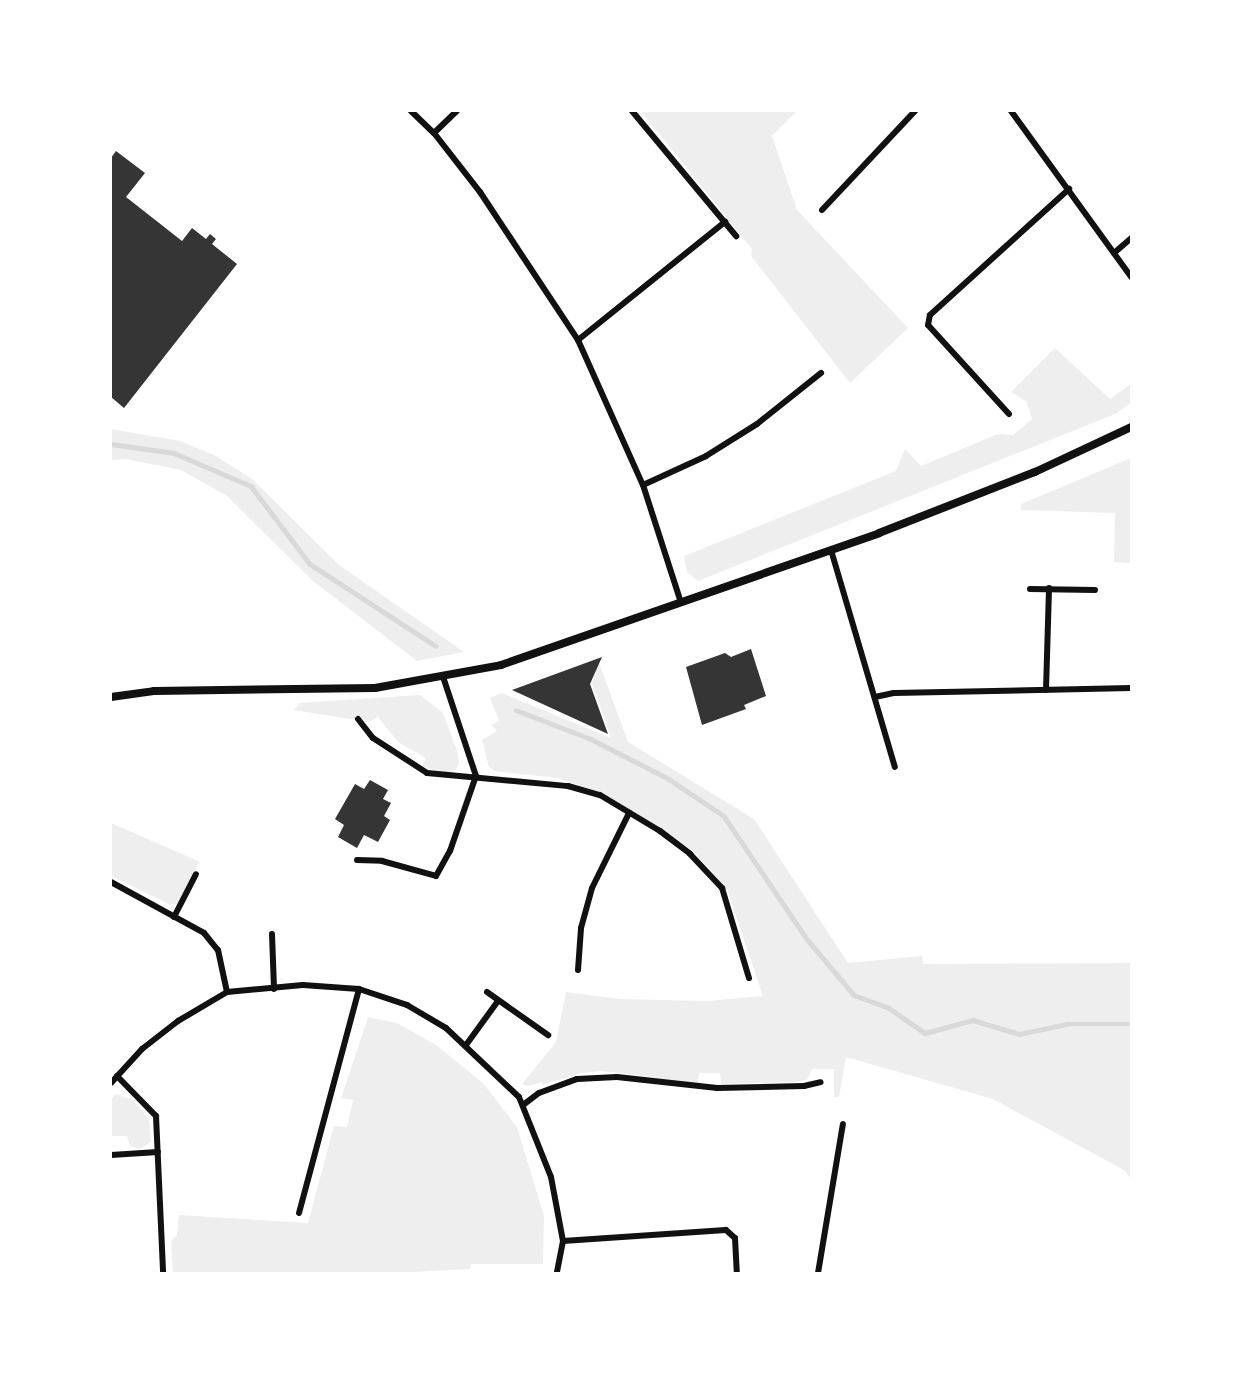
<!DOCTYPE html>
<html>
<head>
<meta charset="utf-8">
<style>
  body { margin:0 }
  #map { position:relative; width:1242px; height:1384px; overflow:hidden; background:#fff; font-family:Arial,sans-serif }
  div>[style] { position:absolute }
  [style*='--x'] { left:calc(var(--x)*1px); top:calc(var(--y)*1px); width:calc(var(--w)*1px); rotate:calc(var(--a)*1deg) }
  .green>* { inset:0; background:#eee }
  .stream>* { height:4.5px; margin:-2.25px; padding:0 2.25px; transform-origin:2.25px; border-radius:2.25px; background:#d9d9d9 }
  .building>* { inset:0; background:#353535 }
  .minor>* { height:6px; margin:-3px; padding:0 3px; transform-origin:3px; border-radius:3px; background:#111 }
  .tertiary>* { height:8px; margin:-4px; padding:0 4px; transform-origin:4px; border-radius:4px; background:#111 }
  span { translate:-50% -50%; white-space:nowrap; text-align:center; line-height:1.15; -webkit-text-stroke:6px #fff; paint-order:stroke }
  .frame { position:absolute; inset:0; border:112px solid #fff; pointer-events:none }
</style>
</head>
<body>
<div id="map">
  <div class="green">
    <div style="clip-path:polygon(641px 111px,797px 111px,772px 136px,797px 210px,908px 328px,850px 383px,751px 256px,752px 249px)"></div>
    <div style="clip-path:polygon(1055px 348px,1110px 399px,1131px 384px,1131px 403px,1115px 414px,698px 581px,687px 572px,684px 556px,896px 471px,905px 449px,921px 466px,998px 434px,1013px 435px,1032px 419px,1026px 401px,1011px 392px)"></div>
    <div style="clip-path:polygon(111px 429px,180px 441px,214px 455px,252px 479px,339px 565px,464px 652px,417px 661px,313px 581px,227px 496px,181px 470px,126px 459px,111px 460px)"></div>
    <div style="clip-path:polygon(1131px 458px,1131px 563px,1114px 562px,1115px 513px,1021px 510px,1021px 504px)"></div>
    <div style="clip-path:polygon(599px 663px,628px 742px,754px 819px,848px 963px,922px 956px,923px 964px,1131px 963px,1131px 1179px,1124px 1170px,993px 1099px,846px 1057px,839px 1097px,834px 1097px,834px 1069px,812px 1069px,807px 1080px,795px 1082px,721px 1084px,720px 1073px,699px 1073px,698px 1083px,602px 1071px,581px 1073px,543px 1085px,542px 1082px,528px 1086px,522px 1084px,556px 1042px,566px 992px,620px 999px,708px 1001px,763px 996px,727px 889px,692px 850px,601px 793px,557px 778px,495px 771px,489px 767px,482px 740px,497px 731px,491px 725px,499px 721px,490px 698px,502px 693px,611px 738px,592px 683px)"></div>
    <div style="clip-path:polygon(420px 695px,443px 713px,458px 754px,459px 764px,455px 771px,444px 774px,422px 766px,426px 758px,398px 742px,378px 717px,369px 722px,294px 710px,300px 703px)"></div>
    <div style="clip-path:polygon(111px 823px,200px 862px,177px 904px,171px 905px,111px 876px)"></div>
    <div style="clip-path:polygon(368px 1017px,397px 1023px,436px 1045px,483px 1083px,517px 1127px,544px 1216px,543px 1264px,471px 1264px,470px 1269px,393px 1273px,173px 1273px,171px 1241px,177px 1235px,179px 1215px,308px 1223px,334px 1126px,347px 1127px,353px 1100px,341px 1098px)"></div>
    <div style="clip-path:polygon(116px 1094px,133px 1100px,149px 1119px,151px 1142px,140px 1149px,130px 1146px,127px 1136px,111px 1136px,111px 1099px)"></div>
  </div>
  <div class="stream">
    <div style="--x:111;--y:444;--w:64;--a:8.1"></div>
    <div style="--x:174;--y:453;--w:84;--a:23.2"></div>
    <div style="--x:251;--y:486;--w:98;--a:52.9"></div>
    <div style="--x:310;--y:564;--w:150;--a:33.1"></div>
    <div style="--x:516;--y:710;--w:80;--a:21.1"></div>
    <div style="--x:591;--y:739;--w:88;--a:27.1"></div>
    <div style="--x:669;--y:779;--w:66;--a:33.9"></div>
    <div style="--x:724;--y:816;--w:148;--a:56"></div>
    <div style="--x:807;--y:939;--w:73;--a:50"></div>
    <div style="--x:854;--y:995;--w:37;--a:20"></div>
    <div style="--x:889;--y:1008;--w:44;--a:34.8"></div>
    <div style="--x:925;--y:1033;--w:50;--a:-15.2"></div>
    <div style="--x:973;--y:1020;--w:48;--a:16.9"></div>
    <div style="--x:1019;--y:1034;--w:49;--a:-11.8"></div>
    <div style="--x:1067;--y:1024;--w:64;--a:0"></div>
  </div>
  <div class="building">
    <div style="clip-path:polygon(116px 151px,145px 173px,126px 197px,182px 241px,192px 228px,206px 239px,210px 234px,216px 239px,212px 244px,237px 264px,124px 408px,111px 397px,111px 158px)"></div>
    <div style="clip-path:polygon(751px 649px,766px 696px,744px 705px,746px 709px,702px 725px,686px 667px,725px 653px,731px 657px)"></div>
    <div style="clip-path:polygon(602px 657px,590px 684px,608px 734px,512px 690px)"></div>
    <div style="clip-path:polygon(370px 780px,388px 790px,383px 799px,391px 803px,384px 816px,390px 820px,378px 842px,364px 835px,357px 848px,338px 837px,344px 825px,335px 819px,355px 784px,364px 789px)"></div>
  </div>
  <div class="minor">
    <div style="--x:411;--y:111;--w:32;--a:44"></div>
    <div style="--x:434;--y:133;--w:75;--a:52.1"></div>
    <div style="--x:480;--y:192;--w:178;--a:56.5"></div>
    <div style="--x:578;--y:340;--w:159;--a:65.9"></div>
    <div style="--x:643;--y:485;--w:124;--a:72.1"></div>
    <div style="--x:632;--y:111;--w:163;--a:50.2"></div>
    <div style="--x:1011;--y:111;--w:205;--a:54.1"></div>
    <div style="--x:434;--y:133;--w:32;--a:-44"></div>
    <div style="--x:822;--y:210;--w:136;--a:-46.8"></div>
    <div style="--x:1114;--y:253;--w:23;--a:-41"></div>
    <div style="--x:578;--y:340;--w:189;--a:-38.8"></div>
    <div style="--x:1009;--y:414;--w:120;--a:-132.3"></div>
    <div style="--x:928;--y:325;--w:10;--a:-79"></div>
    <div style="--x:930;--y:315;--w:188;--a:-42.2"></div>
    <div style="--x:643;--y:485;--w:69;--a:-24.7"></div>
    <div style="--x:706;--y:456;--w:60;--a:-32.1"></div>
    <div style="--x:757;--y:424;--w:82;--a:-38.6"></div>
    <div style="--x:831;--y:550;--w:226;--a:73.6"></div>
    <div style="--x:1030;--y:589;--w:65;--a:0.9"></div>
    <div style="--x:1046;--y:690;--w:102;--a:-88.3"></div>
    <div style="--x:875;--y:697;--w:19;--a:-12"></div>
    <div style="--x:894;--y:693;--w:237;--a:-1.2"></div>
    <div style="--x:358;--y:719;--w:24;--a:52"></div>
    <div style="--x:373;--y:738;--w:64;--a:32.9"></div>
    <div style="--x:427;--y:773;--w:142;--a:5.3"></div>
    <div style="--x:568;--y:786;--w:33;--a:16"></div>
    <div style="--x:600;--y:795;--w:70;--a:31"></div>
    <div style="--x:660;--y:831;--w:38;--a:37"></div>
    <div style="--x:690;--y:854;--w:47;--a:46.7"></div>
    <div style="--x:722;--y:888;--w:94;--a:73.3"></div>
    <div style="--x:357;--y:860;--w:25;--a:2"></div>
    <div style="--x:382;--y:861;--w:56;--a:15.5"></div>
    <div style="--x:436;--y:876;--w:29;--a:-61"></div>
    <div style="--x:450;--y:851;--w:79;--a:-70.9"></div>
    <div style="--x:476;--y:776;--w:104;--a:-108.4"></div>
    <div style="--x:111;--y:882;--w:106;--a:28.7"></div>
    <div style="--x:204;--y:933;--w:22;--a:51"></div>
    <div style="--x:218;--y:950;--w:43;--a:77.9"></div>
    <div style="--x:174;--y:917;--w:48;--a:-62.9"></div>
    <div style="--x:272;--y:934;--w:55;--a:87.9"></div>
    <div style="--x:578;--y:970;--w:42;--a:-85.9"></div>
    <div style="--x:581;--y:928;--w:41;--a:-74.6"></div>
    <div style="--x:592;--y:888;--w:84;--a:-63.7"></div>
    <div style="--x:487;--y:992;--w:75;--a:35.2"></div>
    <div style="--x:466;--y:1045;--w:54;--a:-54"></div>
    <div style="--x:117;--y:1076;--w:56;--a:45.7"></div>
    <div style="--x:156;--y:1116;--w:157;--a:87.4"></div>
    <div style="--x:111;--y:1083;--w:46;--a:-47.6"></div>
    <div style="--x:142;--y:1049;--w:46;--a:-37.9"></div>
    <div style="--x:178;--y:1021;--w:57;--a:-30.6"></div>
    <div style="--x:227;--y:992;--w:76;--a:-5.3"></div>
    <div style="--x:303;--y:985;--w:56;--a:4.1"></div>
    <div style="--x:359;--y:989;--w:51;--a:18.4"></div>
    <div style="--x:407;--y:1005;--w:45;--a:30.5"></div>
    <div style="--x:446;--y:1028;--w:100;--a:43.4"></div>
    <div style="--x:519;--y:1097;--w:86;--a:68.2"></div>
    <div style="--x:551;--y:1177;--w:65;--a:79.4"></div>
    <div style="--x:563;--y:1241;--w:33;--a:101"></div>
    <div style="--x:523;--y:1105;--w:20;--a:-37"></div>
    <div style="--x:539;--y:1093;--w:40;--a:-20.2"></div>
    <div style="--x:577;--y:1079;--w:40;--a:-2.9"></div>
    <div style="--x:617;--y:1077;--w:101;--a:6.3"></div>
    <div style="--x:717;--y:1088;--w:87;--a:-1.3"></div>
    <div style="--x:804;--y:1086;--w:17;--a:-13"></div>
    <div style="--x:111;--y:1155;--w:47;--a:-3.7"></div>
    <div style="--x:299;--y:1213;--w:232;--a:-75"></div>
    <div style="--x:563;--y:1241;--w:163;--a:-3.9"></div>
    <div style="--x:726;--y:1230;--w:12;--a:42"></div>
    <div style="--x:735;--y:1238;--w:35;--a:87"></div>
    <div style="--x:818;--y:1273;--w:151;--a:-80.5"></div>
  </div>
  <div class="tertiary">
    <div style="--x:111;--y:697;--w:43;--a:-7.9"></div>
    <div style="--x:154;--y:691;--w:221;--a:-0.8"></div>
    <div style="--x:375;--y:688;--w:128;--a:-10.3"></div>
    <div style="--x:501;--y:665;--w:400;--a:-19.2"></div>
    <div style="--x:879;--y:533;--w:168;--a:-21.4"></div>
    <div style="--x:1035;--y:472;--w:106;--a:-25.1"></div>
  </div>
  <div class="frame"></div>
</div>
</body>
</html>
